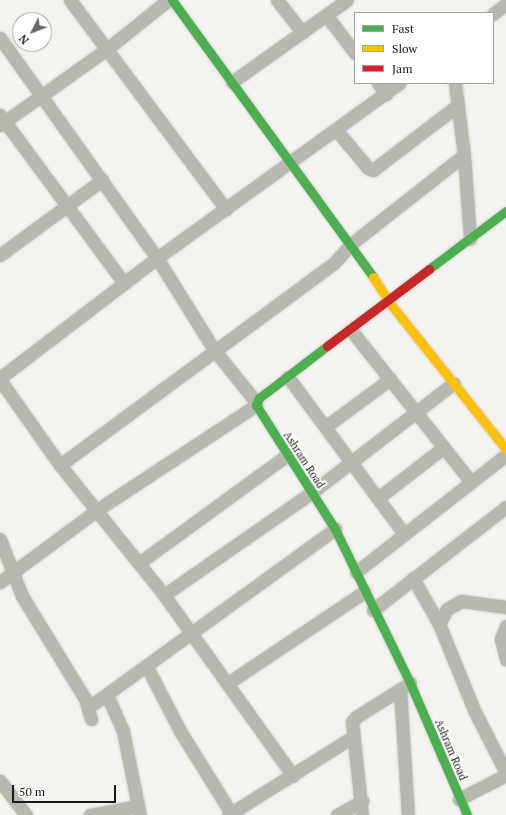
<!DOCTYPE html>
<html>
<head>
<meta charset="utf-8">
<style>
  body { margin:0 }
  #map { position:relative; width:506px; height:815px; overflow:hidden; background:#f5f3f0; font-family:"PT Serif",serif }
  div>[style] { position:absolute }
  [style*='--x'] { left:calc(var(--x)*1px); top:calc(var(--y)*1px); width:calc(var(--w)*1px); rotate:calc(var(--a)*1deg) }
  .roads { filter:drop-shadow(0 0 1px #d1d0ce) drop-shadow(0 0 1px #d1d0ce) }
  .street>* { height:13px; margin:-6.5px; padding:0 6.5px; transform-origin:6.5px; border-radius:6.5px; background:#b9b8ae }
  .fast>* { height:9px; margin:-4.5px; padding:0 4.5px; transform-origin:4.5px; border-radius:4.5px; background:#4caf50 }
  .slow>* { height:9px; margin:-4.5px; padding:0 4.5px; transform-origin:4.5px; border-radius:4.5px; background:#ffc107 }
  .jam>* { height:9px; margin:-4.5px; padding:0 4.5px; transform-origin:4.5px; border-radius:4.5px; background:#c62828 }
  span { translate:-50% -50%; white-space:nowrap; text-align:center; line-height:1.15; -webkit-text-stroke:3.5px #fff; paint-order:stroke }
  .street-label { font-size:11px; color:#191917 }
  .legend { position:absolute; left:354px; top:12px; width:140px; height:72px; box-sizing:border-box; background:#fff; border:1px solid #a3a3a2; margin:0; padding:5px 7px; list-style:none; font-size:12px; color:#191917 }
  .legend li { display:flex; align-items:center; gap:8px; height:20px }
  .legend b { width:20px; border:1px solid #a3a3a2 }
  .north { position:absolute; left:12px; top:12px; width:40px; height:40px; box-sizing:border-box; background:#fff; border:1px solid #a3a3a2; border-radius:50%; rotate:228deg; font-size:11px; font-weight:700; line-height:16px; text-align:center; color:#191917 }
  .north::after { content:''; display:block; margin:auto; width:14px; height:18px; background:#666563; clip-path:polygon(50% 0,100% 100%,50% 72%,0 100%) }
  .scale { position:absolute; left:12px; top:785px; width:104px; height:18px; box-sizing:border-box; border:2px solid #191917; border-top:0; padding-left:5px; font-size:12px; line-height:14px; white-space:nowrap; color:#191917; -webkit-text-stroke:3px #fff; paint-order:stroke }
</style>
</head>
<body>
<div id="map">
  <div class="roads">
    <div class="street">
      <div style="--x:70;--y:0;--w:261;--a:53.3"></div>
      <div style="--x:277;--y:0;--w:41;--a:52"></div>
      <div style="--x:493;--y:14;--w:16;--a:-38"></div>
      <div style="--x:326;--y:15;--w:48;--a:52.7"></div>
      <div style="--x:0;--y:38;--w:270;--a:54.5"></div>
      <div style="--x:157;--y:258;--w:110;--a:58.1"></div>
      <div style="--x:215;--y:351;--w:65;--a:51.2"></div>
      <div style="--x:232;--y:82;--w:141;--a:-35.5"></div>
      <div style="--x:378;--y:83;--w:14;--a:54"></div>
      <div style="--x:455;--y:83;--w:73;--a:82.9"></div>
      <div style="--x:464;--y:155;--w:84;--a:85.9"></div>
      <div style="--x:0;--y:115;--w:209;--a:53.6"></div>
      <div style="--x:0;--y:125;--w:131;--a:-35.4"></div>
      <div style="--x:107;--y:49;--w:78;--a:-38.8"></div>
      <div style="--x:337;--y:131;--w:48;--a:50"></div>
      <div style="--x:368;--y:168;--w:5;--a:22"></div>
      <div style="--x:373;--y:170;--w:107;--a:-37.4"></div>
      <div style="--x:0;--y:255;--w:127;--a:-36.3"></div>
      <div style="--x:351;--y:330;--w:194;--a:51.7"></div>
      <div style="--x:288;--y:377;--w:195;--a:53.5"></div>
      <div style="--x:0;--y:378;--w:198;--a:-37.4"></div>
      <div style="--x:157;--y:258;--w:299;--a:-35.8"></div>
      <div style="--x:0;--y:380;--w:104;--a:54.8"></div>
      <div style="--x:60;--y:465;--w:166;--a:51.3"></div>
      <div style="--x:164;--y:595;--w:222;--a:54.5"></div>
      <div style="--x:325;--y:427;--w:81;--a:-36.4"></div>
      <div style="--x:60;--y:465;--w:340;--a:-36.4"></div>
      <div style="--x:334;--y:263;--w:25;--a:-48"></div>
      <div style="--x:351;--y:244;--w:144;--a:-38.2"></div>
      <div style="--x:378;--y:498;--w:83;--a:-37.7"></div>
      <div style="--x:0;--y:539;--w:61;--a:68.9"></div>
      <div style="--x:22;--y:596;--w:121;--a:58.5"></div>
      <div style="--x:85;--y:699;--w:21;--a:73"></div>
      <div style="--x:139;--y:563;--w:183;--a:-36.1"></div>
      <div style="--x:356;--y:572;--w:190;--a:-38"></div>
      <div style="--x:413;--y:578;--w:53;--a:60.5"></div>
      <div style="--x:0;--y:582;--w:121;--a:-36.6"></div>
      <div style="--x:97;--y:510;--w:191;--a:-33.4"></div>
      <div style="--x:164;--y:595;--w:179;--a:-34.8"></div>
      <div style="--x:311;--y:493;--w:180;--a:-37.6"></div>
      <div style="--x:506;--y:607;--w:45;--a:-172.4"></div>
      <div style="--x:461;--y:601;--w:16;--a:150"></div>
      <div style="--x:447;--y:609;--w:17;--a:118"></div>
      <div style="--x:439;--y:624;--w:95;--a:67.8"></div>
      <div style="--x:475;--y:712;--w:68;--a:63.1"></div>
      <div style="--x:373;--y:610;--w:168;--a:-37.8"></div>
      <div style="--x:506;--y:626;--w:14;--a:111"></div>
      <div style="--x:501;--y:639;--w:21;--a:76"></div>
      <div style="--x:147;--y:667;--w:72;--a:62.7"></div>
      <div style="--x:180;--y:731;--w:97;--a:58.1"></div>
      <div style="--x:228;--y:683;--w:164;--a:-33.8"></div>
      <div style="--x:400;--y:689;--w:126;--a:86.4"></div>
      <div style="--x:107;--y:695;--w:39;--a:66"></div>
      <div style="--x:123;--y:731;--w:86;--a:78.6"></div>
      <div style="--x:89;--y:707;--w:304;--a:-35.9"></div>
      <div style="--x:0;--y:781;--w:43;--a:52.6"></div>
      <div style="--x:459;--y:799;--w:53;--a:-27.1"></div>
      <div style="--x:90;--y:815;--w:49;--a:-10.6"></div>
      <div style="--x:228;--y:815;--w:147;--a:-32"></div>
      <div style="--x:337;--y:815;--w:29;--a:-29"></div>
      <div style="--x:362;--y:815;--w:94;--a:-96.1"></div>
      <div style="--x:352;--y:722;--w:6;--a:-51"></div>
      <div style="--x:356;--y:717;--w:64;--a:-32.2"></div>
    </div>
    <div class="fast">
      <div style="--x:172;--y:0;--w:342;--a:54"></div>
      <div style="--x:429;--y:269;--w:96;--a:-37"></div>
      <div style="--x:327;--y:346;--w:86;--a:142.6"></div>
      <div style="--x:259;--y:398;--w:8;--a:113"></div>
      <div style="--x:256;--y:405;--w:147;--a:57.5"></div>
      <div style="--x:335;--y:529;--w:171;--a:64"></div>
      <div style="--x:410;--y:683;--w:144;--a:66.6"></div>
    </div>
    <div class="slow">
      <div style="--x:373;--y:277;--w:30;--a:57"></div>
      <div style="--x:389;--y:302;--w:188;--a:51.5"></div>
    </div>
    <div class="jam">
      <div style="--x:327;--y:346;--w:128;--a:-37"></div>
    </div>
  </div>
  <div class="street-label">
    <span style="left:304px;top:460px;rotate:57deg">Ashram Road</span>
    <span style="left:451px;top:750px;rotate:67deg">Ashram Road</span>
  </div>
  <ul class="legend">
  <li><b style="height:5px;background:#4caf50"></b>Fast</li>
  <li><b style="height:5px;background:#ffc107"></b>Slow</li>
  <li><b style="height:5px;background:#c62828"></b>Jam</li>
  </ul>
  <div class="north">N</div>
  <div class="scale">50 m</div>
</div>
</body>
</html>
